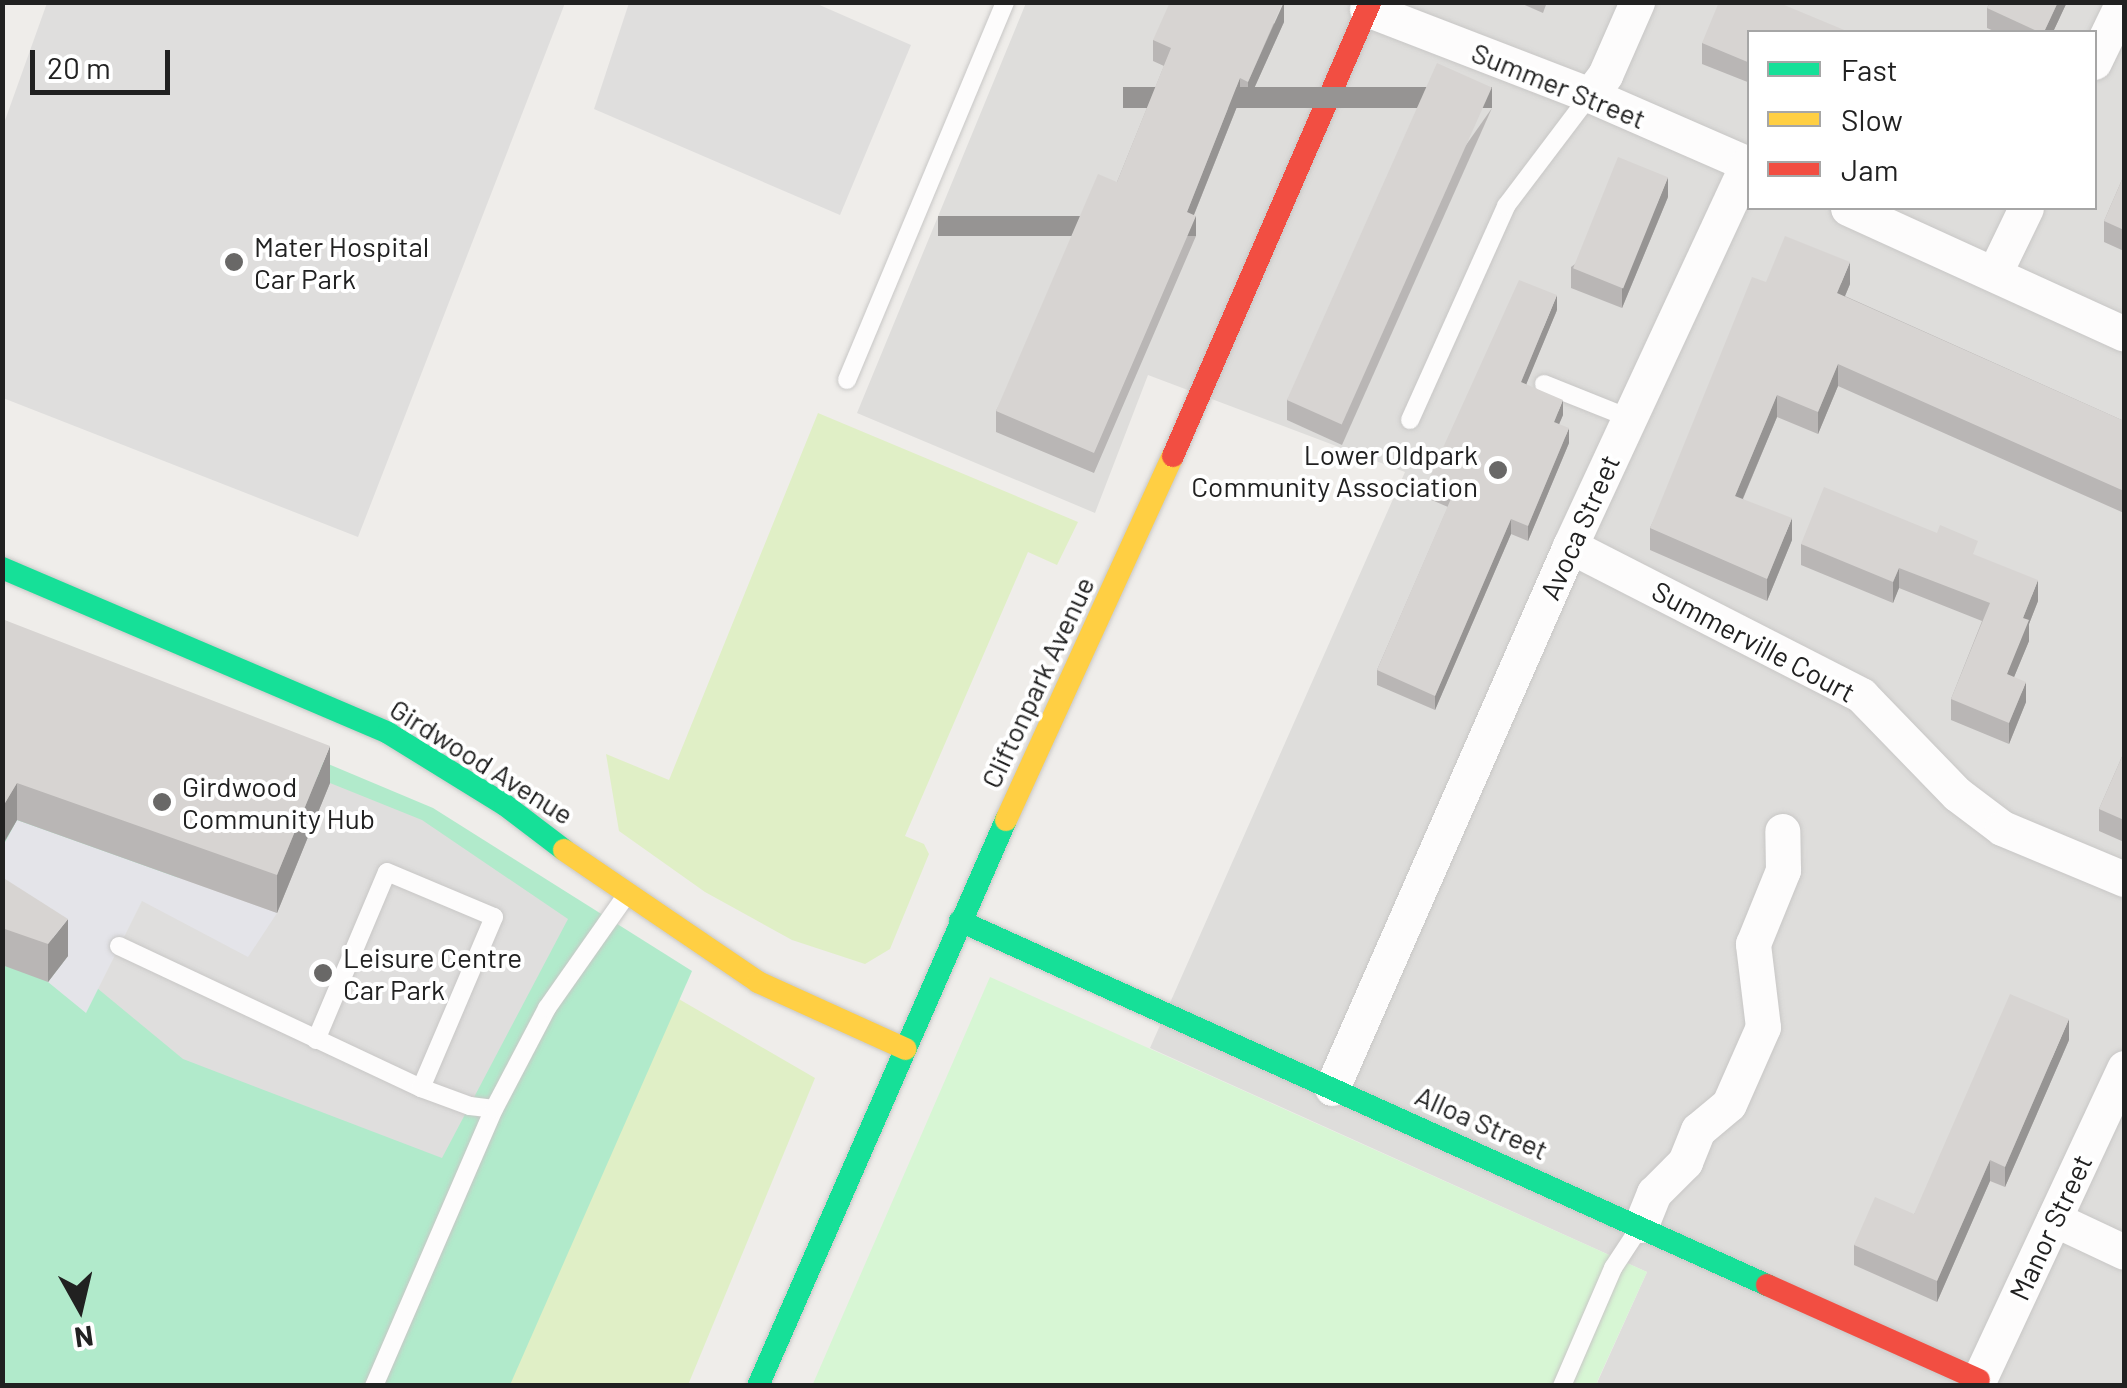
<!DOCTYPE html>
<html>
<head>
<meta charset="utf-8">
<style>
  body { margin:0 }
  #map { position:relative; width:2127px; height:1388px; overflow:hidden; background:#efedea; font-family:Barlow,sans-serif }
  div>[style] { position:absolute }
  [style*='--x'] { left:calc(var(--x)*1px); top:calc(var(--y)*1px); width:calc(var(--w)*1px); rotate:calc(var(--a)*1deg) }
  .residential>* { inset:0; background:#dedddb }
  .grass>* { inset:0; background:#e0efc6 }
  .park>* { inset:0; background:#d7f6d4 }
  .pitch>* { inset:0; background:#b1eacb }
  .parking>* { inset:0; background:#dfdedd }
  .plaza>* { inset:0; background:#e4e4e9 }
  .roads { filter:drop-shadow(0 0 2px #c8c7c6) drop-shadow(0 0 2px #c8c7c6) }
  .lane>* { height:18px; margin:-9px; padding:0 9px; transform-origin:9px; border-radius:9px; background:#fdfcfc }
  .street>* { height:35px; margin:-17.5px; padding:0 17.5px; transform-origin:17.5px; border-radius:17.5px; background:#fdfcfc }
  .fast>* { height:22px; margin:-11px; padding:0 11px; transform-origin:11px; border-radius:11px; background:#16e098 }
  .slow>* { height:22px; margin:-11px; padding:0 11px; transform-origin:11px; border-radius:11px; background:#ffcf43 }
  .jam>* { height:22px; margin:-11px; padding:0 11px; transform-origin:11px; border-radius:11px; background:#f24e42 }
  .wall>* { inset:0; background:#b9b6b5 }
  .shaded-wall>* { inset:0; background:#969493; transform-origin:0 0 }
  .building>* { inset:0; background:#d7d4d2; transform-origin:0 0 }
  .dots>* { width:28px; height:28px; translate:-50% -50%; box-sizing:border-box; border:5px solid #fff; border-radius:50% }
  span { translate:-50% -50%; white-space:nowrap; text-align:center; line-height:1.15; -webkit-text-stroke:8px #fff; paint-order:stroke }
  .street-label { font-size:28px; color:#212121 }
  .poi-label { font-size:28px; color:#212121 }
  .left { translate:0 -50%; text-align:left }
  .right { translate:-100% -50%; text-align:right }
  .frame { position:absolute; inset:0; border:5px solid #212121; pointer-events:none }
  .legend { position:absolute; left:1747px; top:30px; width:350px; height:180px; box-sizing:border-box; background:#fff; border:2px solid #a6a6a6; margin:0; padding:12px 18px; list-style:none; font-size:30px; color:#212121 }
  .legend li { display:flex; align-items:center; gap:20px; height:50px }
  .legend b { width:50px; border:2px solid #a6a6a6 }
  .north { position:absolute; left:30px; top:1258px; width:100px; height:100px; -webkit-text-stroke:8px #fff; paint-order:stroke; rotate:172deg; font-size:28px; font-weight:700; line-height:40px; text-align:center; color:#212121 }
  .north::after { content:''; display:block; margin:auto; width:35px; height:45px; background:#212121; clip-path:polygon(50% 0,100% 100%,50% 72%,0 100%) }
  .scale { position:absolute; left:30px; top:50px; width:140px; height:45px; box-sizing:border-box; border:5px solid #212121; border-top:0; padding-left:12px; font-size:30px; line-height:35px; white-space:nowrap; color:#212121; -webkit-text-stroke:8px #fff; paint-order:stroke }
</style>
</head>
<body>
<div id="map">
  <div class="residential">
    <div style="clip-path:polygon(evenodd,1026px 3px,2124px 3px,2124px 1385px,1602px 1385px,1597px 1383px,1647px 1272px,1150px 1048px,1405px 472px,1148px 375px,1095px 513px,857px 413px,1026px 3px,1750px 32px,2094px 32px,2094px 208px,1750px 208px,1750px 32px)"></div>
  </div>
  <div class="grass">
    <div style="clip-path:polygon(818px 413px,1078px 522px,1057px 565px,1028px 552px,905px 836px,924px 844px,929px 854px,890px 949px,865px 964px,792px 940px,705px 892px,619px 831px,606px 754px,669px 780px)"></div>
    <div style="clip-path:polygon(646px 980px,815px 1078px,688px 1385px,421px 1386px)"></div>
  </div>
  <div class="park">
    <div style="clip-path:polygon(990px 977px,1647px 1272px,1597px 1382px,1602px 1385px,812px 1386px)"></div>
  </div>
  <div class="pitch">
    <div style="clip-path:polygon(2px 627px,433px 808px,692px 971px,510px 1385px,3px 1385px)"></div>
  </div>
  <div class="parking">
    <div style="clip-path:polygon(47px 3px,565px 3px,358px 537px,3px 398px,3px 126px)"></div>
    <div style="clip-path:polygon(629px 3px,815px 3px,911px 45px,840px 215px,594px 109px)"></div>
    <div style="clip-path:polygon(330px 783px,422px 820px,568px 919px,442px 1158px,183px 1059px,97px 988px,142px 900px)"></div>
  </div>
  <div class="plaza">
    <div style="clip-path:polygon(17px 820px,277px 913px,248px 957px,142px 901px,86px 1013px,48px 982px,67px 957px,3px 914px,3px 846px)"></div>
  </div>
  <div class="roads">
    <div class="lane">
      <div style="--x:847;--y:380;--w:410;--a:-67.3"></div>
      <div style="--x:1544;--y:384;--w:92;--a:21.8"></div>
      <div style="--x:1410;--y:420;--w:235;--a:-65.8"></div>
      <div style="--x:1506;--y:206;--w:139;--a:-52.9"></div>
      <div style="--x:119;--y:946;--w:334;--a:25.2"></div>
      <div style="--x:421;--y:1088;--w:52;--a:20.2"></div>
      <div style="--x:470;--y:1106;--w:24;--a:7"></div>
      <div style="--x:316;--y:1040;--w:182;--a:-67.1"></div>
      <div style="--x:387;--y:872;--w:116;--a:22.8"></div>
      <div style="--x:494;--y:917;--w:186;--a:113.1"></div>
      <div style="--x:374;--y:1386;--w:302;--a:-66.6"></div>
      <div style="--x:494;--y:1109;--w:114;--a:-62.3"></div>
      <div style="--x:547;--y:1008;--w:132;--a:-54.9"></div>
      <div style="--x:1562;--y:1386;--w:129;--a:-66.6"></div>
      <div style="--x:1613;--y:1268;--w:45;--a:-56.7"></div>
    </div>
    <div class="street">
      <div style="--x:1367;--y:9;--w:239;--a:21.1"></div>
      <div style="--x:1590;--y:95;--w:175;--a:23.6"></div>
      <div style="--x:2094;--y:62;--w:67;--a:-64.2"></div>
      <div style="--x:1590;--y:95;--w:25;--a:-53"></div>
      <div style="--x:1605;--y:75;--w:80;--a:-66.3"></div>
      <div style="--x:1848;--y:208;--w:303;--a:24.5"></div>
      <div style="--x:1995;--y:272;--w:71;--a:-64.2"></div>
      <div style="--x:1570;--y:546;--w:327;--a:27.1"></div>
      <div style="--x:1861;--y:695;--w:138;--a:45.9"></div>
      <div style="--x:1957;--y:794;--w:56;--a:37.1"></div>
      <div style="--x:2002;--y:828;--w:132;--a:22.7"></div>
      <div style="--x:1332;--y:1088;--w:592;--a:-66.29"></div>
      <div style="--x:1570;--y:546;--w:421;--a:-65.1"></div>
      <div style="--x:2054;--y:1219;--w:77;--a:25.2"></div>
      <div style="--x:1641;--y:1225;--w:35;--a:-68"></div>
      <div style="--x:1654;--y:1193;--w:44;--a:-45"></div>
      <div style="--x:1685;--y:1162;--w:35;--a:-68"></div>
      <div style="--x:1698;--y:1130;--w:40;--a:-40"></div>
      <div style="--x:1729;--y:1104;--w:84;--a:-66.2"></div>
      <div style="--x:1763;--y:1027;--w:84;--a:-96.9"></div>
      <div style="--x:1753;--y:944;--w:80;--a:-67.9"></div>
      <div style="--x:1783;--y:870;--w:39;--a:-91"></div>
      <div style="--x:1976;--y:1386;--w:351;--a:-65"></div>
    </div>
    <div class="fast">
      <div style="--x:2;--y:568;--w:420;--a:23.1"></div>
      <div style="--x:388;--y:733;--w:137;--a:31.6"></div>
      <div style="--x:505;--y:805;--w:74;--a:37.3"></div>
      <div style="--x:960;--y:921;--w:885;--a:24.28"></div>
      <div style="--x:758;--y:1386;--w:618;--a:-66.34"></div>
    </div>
    <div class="slow">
      <div style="--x:1006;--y:820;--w:400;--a:-65.4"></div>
      <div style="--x:564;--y:850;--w:235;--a:34.2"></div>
      <div style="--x:758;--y:982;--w:162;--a:24.4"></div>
    </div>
    <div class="jam">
      <div style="--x:1173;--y:456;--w:495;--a:-66.5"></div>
      <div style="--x:1767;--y:1285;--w:232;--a:24.1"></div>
    </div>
  </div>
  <div class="wall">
    <div style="clip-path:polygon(1518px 2px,1547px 2px,1543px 13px)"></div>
    <div style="clip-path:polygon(1990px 2px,2067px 2px,2053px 32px,1996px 32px,1987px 28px,1987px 8px)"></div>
    <div style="clip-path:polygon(1284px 22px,1248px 102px,1240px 99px,1194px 215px,1196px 236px,1094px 473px,996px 432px,996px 411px,1117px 182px,1164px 66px,1153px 61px,1153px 40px)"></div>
    <div style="clip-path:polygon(1750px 32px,1750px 83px,1702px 64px,1702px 43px)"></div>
    <div style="clip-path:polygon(1492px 108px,1342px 445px,1287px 420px,1287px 400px)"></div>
    <div style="clip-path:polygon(2124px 175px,2124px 251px,2104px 242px,2104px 221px)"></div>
    <div style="clip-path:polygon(1668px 197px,1622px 308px,1571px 288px,1571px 267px)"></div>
    <div style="clip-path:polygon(1766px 282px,1850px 284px,1845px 296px,2124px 421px,2124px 513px,1838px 386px,1818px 434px,1777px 417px,1743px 499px,1792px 540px,1767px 601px,1650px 550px,1650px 528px)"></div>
    <div style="clip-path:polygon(1557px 310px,1526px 384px,1563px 415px,1559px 424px,1569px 443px,1528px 541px,1511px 534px,1435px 710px,1377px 685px,1377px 670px,1448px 507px,1427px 498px,1427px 483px)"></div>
    <div style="clip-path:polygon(1801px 544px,1978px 557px,2038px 601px,2029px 624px,2029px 641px,2014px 677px,2026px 702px,2009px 744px,1951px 720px,1951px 699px,1982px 621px,1899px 588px,1893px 603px,1801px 565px)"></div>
    <div style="clip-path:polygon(2px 619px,330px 783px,277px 913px,17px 820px,2px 846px)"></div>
    <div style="clip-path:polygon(2124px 752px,2124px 842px,2099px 831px,2099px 809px)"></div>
    <div style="clip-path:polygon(2px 877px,68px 956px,48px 982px,2px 965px)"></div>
    <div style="clip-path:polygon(2069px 1040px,2005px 1187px,1990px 1181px,1937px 1302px,1854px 1265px,1854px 1245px,1914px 1214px)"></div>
  </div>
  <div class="shaded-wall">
    <div style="clip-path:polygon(1284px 2px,1284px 22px,1248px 102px,1248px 82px)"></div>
    <div style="clip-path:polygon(2058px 2px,2067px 2px,2053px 32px,2044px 32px)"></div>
    <div style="clip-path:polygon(1240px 78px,1240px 99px,1187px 232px,1187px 212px)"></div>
    <div style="left:1492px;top:87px;width:21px;height:369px;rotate:90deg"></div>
    <div style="clip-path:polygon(1668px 177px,1668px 197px,1622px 308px,1622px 288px)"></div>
    <div style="left:1196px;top:216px;width:20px;height:258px;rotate:90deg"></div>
    <div style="clip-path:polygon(1850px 262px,1850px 284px,1837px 315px,1837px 293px)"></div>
    <div style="clip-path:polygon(1557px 295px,1557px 310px,1521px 397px,1521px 382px)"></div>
    <div style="clip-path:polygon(1838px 364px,1838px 386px,1818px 434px,1818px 412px)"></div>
    <div style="clip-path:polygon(1777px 395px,1777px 417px,1735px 517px,1735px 496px)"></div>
    <div style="clip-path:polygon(1563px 400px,1563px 415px,1554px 436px,1554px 422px)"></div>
    <div style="clip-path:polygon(1569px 428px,1569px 443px,1528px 541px,1528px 526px)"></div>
    <div style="clip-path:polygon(1792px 518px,1792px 540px,1767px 601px,1767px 579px)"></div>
    <div style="clip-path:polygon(1511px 519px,1511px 534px,1435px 710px,1435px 696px)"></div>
    <div style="clip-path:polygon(1899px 568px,1899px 588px,1893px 603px,1893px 582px)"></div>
    <div style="clip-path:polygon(2038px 580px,2038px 601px,2029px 624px,2029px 641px,2007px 694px,2007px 674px,2023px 618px)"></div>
    <div style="clip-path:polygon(2026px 682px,2026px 702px,2009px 744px,2009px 723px)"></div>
    <div style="clip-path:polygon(330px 746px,330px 783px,277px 913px,277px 875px)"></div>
    <div style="clip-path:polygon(17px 783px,17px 820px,2px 846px,2px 808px)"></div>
    <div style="clip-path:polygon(68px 919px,68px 956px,48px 982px,48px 944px)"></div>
    <div style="clip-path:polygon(2069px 1019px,2069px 1040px,2005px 1187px,2005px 1167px)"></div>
    <div style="clip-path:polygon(1990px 1160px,1990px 1181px,1937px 1302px,1937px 1281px)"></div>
  </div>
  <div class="building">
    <div style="clip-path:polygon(1170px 2px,1283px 2px,1248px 82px,1240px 78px,1187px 212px,1196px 216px,1094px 453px,996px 411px,1098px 174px,1117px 182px,1171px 48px,1153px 40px)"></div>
    <div style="clip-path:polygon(1719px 2px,1777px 2px,1849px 32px,1750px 32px,1750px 63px,1702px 43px)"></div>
    <div style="clip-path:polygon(1990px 2px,2058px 2px,2044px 32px,2039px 32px,1987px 8px)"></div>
    <div style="left:1437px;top:63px;width:60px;height:369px;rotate:24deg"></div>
    <div style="left:1618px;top:157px;width:54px;height:120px;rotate:22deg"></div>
    <div style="clip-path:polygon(2124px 175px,2124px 230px,2104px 221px)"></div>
    <div style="clip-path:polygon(1785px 236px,1850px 262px,1837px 293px,2124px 421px,2124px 491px,1838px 364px,1818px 412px,1777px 395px,1735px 496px,1792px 518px,1767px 579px,1650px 528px,1752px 277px,1766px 282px)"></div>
    <div style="clip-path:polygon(1519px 280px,1557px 295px,1521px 382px,1563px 400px,1554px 422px,1569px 428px,1528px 526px,1511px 519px,1435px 696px,1377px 670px,1453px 494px,1427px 483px)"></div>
    <div style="clip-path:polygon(1824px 487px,1937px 533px,1940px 525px,1978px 541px,1973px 554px,2038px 580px,2023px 618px,2029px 620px,2007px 674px,2026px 682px,2009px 723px,1951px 699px,1990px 603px,1899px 568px,1893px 582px,1801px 544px)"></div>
    <div style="clip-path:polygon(2px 619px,330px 746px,277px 875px,17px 783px,2px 808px)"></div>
    <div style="clip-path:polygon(2124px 752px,2124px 820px,2099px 809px)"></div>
    <div style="clip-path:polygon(2px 877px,68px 919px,48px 944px,2px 928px)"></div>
    <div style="clip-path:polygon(2010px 994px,2069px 1019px,2005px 1167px,1990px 1160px,1937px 1281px,1854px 1245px,1875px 1197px,1914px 1214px)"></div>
  </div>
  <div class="dots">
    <div style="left:234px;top:262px;background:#696867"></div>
    <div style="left:1498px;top:470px;background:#696867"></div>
    <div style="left:162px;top:802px;background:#696867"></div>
    <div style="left:323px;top:973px;background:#696867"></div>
  </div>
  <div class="street-label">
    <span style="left:1559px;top:85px;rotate:22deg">Summer Street</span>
    <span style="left:1579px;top:527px;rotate:-66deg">Avoca Street</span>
    <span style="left:1754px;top:641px;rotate:28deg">Summerville Court</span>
    <span style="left:1037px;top:682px;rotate:-65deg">Cliftonpark Avenue</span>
    <span style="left:482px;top:761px;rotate:32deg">Girdwood Avenue</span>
    <span style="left:1482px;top:1122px;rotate:24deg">Alloa Street</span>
    <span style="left:2050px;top:1227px;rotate:-65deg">Manor Street</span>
  </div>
  <div class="poi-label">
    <span class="left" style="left:254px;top:262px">Mater Hospital<br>Car Park</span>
    <span class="right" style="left:1478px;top:470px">Lower Oldpark<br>Community Association</span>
    <span class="left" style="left:182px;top:802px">Girdwood<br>Community Hub</span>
    <span class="left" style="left:343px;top:973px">Leisure Centre<br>Car Park</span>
  </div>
  <div class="frame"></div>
  <ul class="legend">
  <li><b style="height:12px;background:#16e098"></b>Fast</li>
  <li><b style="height:12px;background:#ffcf43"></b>Slow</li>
  <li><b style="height:12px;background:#f24e42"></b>Jam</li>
  </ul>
  <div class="north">N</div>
  <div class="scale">20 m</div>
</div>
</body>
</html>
